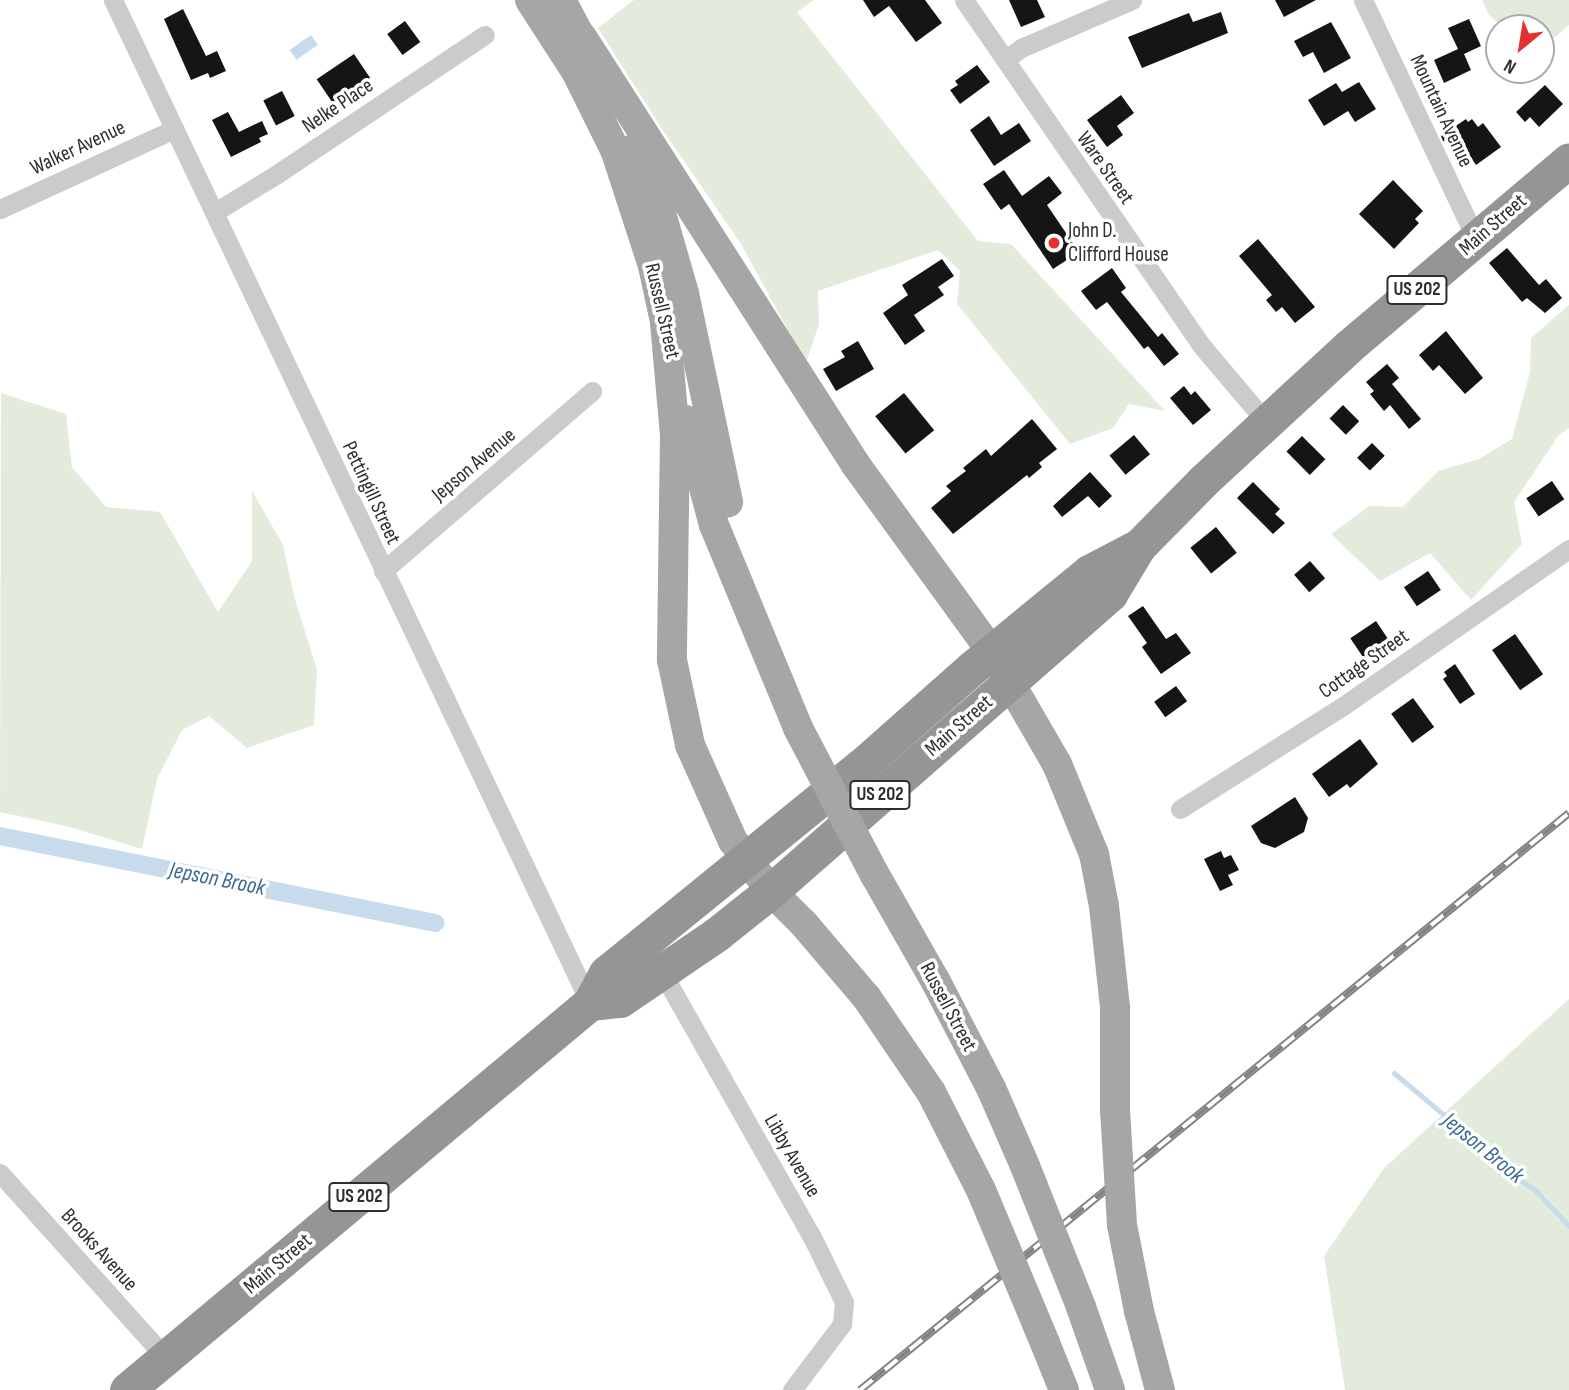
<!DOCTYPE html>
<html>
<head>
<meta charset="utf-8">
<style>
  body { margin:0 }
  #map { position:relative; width:1569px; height:1390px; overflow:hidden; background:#fff; font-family:"Sofia Sans Condensed",sans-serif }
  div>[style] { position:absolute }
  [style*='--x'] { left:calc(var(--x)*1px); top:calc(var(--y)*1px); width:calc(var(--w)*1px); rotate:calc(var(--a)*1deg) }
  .green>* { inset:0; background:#e3ecdc }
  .water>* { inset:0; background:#c8dbec; transform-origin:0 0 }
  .stream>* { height:5px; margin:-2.5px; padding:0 2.5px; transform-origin:2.5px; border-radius:2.5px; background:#c8dbec }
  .canal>* { height:18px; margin:-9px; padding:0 9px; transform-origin:9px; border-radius:9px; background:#c8dbec }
  .building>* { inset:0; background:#151515; transform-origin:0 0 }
  .street>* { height:19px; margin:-9.5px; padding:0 9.5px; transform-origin:9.5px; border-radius:9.5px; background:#cbcbcb }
  .primary>* { height:30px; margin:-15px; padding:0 15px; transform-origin:15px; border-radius:15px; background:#a6a6a6 }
  .highway>* { height:35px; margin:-17.5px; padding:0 17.5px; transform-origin:17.5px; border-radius:17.5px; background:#959595 }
  .rail>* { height:8px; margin-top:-4px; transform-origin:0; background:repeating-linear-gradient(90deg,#fff 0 16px,#838383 0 32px); box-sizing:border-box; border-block:2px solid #838383 }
  .primary-bridge>* { height:30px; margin:-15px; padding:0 15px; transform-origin:15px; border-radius:15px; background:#a6a6a6 }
  .dots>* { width:19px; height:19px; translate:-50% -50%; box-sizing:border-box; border:4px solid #fff; border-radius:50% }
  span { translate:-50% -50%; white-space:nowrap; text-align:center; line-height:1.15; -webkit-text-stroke:7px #fff; paint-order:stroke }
  .shield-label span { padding:2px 5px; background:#fff; border:2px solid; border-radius:5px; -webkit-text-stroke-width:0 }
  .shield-label { font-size:19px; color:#2e2e2e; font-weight:700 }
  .street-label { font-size:21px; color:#2e2e2e }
  .poi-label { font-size:21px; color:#2e2e2e }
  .left { translate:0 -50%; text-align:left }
  .water-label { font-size:23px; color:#3c6991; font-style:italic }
  .north { position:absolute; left:1485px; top:14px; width:70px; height:70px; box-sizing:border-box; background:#fff; border:2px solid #ababab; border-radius:50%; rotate:210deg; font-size:19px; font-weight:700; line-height:28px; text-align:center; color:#2e2e2e }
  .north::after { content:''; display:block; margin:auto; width:24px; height:32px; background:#e63030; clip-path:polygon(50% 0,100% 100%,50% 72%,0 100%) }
</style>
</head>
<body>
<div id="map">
  <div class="green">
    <div style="clip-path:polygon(634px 0,814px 0,797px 12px,978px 241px,1011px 244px,1165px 411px,1129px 404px,1113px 428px,1070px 444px,957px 304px,960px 271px,938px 250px,818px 291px,819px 324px,806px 363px,741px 244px,662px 129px,598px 28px)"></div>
    <div style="clip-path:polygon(1482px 0,1569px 0,1569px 25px,1541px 50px,1541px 28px,1503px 28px,1489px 15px)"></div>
    <div style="clip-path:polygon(1569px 305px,1569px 428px,1559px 435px,1514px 502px,1522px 544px,1471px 600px,1430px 553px,1380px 581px,1331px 534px,1369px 506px,1403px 507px,1438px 471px,1479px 459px,1512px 439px,1530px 372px,1531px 338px)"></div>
    <div style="clip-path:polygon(1px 393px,66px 414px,72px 467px,106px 507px,160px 512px,218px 612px,252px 561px,252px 491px,283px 545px,294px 596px,317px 670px,314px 725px,247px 748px,209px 716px,182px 730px,157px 779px,142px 849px,70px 827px,0 812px)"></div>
    <div style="clip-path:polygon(1569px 999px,1569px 1390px,1345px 1390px,1324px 1256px,1384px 1168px)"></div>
  </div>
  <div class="water">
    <div style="left:311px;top:35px;width:12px;height:26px;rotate:55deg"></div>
  </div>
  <div class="stream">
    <div style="--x:1394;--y:1073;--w:89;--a:40"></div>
    <div style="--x:1462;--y:1130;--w:47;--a:44.1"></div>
    <div style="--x:1496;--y:1163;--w:47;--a:34.7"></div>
    <div style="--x:1535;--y:1190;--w:50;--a:46.6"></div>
  </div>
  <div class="canal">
    <div style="--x:0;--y:836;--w:444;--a:11.3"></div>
  </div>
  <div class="building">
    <div style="clip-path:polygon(863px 0,925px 0,942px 23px,916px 42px,889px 6px,874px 17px)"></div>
    <div style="clip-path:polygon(1009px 0,1037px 0,1045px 17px,1021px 27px)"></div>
    <div style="clip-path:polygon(1275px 0,1316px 0,1284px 17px)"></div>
    <div style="clip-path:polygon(183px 9px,206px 56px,217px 51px,226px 71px,210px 78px,208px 73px,191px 80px,164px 19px)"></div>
    <div style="clip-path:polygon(1221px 12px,1228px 33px,1142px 68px,1128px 37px,1189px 13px,1193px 22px)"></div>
    <div style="clip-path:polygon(1469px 19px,1481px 46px,1464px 54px,1471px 70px,1444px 83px,1434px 60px,1458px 49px,1448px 28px)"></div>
    <div style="left:405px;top:21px;width:26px;height:22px;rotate:54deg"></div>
    <div style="clip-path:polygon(1331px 22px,1351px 58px,1324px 73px,1313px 52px,1303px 57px,1294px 41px)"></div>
    <div style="left:354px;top:54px;width:29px;height:45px;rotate:56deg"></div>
    <div style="clip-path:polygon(977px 65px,990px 82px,960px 104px,950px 90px,958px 85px,955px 81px)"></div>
    <div style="clip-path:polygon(1359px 82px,1376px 109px,1355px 122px,1348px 111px,1324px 126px,1308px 100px,1336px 83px,1342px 92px)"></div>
    <div style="clip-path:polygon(1545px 85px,1563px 104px,1539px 127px,1530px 117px,1525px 122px,1516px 112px)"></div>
    <div style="left:282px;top:91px;width:28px;height:21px;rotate:63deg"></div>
    <div style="clip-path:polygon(1121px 95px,1134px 113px,1117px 126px,1123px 135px,1107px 147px,1087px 120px)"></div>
    <div style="clip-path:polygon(228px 112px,239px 132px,262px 121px,268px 134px,259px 138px,261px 142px,231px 157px,212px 120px)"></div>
    <div style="clip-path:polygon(989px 116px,1001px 135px,1019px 123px,1031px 141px,994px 166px,970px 130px)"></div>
    <div style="clip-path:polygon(1466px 119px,1468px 122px,1472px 119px,1478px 127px,1483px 123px,1501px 147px,1476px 165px,1468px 153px,1463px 157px,1452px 142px,1443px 141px,1441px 136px)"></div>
    <div style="clip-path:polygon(1004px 170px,1022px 196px,1049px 176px,1062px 193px,1047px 205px,1079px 252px,1053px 269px,1009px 204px,1001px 210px,983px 184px)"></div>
    <div style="clip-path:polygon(1393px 180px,1423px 211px,1415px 219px,1419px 223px,1394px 249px,1359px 214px)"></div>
    <div style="clip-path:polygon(1258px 239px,1315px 307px,1295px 323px,1282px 307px,1276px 312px,1266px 300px,1272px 295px,1239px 256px)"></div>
    <div style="clip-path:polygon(1507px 248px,1539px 285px,1546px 279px,1562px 298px,1545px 313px,1527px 298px,1522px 302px,1489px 263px)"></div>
    <div style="clip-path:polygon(942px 259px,954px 276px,938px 287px,944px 295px,914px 315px,925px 331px,905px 345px,883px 313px,908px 295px,902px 285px)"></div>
    <div style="clip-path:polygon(1112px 268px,1126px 288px,1121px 292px,1158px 337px,1162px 333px,1179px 354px,1164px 366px,1148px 346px,1144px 349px,1107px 302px,1096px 310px,1081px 291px)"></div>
    <div style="clip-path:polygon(1446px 331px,1483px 378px,1465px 394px,1439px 365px,1433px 371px,1419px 355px)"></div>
    <div style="clip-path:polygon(858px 341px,874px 369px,836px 391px,823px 369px,845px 357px,841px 351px)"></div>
    <div style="clip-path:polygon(1387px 364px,1399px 378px,1392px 384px,1421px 419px,1409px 429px,1390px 405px,1384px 411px,1370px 394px,1374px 391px,1366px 382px)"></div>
    <div style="clip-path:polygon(1184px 386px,1191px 395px,1195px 391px,1211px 410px,1193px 425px,1170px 398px)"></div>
    <div style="left:904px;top:393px;width:48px;height:37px;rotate:51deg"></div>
    <div style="left:1343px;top:405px;width:23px;height:19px;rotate:45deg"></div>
    <div style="clip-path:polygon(1032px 419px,1057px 449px,1039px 463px,1042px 467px,1029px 478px,1027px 475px,953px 534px,931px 508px,951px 491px,946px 486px,966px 471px,963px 468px,986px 449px,991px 456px)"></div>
    <div style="left:1134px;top:435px;width:25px;height:32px;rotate:50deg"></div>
    <div style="left:1302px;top:436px;width:33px;height:22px;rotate:45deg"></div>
    <div style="left:1372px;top:443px;width:18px;height:21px;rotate:45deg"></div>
    <div style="clip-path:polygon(1090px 472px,1112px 496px,1099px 508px,1088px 496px,1062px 517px,1053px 506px)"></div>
    <div style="left:1552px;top:481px;width:22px;height:31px;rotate:56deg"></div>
    <div style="clip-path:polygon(1253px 482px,1280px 509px,1275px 514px,1285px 523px,1273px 534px,1237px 498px)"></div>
    <div style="left:1216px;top:527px;width:33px;height:33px;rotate:51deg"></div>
    <div style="left:1310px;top:561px;width:23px;height:21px;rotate:49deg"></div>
    <div style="left:1428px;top:571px;width:23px;height:29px;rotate:56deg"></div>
    <div style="clip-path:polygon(1143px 606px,1166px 639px,1176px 633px,1191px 653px,1161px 674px,1142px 647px,1147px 643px,1128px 616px)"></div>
    <div style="left:1376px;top:621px;width:25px;height:31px;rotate:56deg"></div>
    <div style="left:1515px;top:634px;width:49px;height:28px;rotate:55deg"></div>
    <div style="clip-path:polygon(1455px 664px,1475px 694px,1460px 704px,1443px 679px,1447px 676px,1444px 672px)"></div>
    <div style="left:1176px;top:686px;width:19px;height:27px;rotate:54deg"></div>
    <div style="left:1413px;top:698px;width:36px;height:27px;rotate:54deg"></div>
    <div style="clip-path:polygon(1360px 739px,1378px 764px,1350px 788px,1347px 784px,1329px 797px,1312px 774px)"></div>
    <div style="clip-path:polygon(1295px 797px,1308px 818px,1304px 832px,1275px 848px,1261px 843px,1251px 826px)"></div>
    <div style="clip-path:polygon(1221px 851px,1224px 858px,1231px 855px,1239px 870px,1228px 875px,1233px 885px,1220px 891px,1204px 859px)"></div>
  </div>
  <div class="street">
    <div style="--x:113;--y:0;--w:1111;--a:64.57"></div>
    <div style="--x:964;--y:0;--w:419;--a:55.5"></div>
    <div style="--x:1201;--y:345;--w:102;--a:49.8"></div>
    <div style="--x:1363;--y:0;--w:267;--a:64.7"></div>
    <div style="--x:1005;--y:60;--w:20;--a:-37"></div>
    <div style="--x:1021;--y:48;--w:121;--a:-23.4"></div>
    <div style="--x:0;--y:209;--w:192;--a:-24.7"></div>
    <div style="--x:215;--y:212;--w:73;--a:-31.5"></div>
    <div style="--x:277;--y:174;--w:250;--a:-33.8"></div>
    <div style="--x:383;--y:571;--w:276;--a:-40.7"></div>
    <div style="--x:1180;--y:809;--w:189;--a:-32.3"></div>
    <div style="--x:1340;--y:708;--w:279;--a:-34.8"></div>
    <div style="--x:658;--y:965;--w:313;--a:60.5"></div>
    <div style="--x:812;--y:1237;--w:72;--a:63.8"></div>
    <div style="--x:844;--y:1302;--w:22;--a:95"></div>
    <div style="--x:842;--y:1324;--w:83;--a:127.1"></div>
    <div style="--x:0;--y:1173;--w:247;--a:48.1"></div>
  </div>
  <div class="primary">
    <div style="--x:530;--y:0;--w:87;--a:57.2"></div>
    <div style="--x:577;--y:73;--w:88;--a:63.7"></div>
    <div style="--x:616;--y:152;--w:120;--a:72"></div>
    <div style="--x:653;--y:266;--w:76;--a:77.8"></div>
    <div style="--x:561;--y:0;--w:60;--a:62.2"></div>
    <div style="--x:582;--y:37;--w:508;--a:57.37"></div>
    <div style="--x:856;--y:465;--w:231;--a:54"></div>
    <div style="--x:992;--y:652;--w:129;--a:59.9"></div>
    <div style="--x:1057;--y:764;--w:97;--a:67.7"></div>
    <div style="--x:1094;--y:854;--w:53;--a:79.1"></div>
    <div style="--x:1104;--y:906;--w:103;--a:83.8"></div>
    <div style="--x:1115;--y:1008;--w:102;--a:90"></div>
    <div style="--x:633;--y:149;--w:52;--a:63.9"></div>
    <div style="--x:656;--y:196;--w:101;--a:73.9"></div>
    <div style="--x:684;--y:293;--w:214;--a:78.1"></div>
    <div style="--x:665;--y:323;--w:112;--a:84.9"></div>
    <div style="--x:675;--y:435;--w:225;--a:90.8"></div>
    <div style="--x:672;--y:660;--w:87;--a:78"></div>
    <div style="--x:690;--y:745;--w:105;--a:65.9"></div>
    <div style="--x:733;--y:841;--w:63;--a:52.8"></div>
    <div style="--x:771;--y:891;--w:47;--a:45"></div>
    <div style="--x:804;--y:924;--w:97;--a:49.6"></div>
    <div style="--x:867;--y:998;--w:114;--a:55.8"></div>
    <div style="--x:931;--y:1092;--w:110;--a:63"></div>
    <div style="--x:686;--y:420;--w:109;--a:75.1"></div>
    <div style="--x:714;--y:525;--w:220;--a:67.5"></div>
    <div style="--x:875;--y:875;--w:121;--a:60.3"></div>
    <div style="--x:935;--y:980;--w:122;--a:62.6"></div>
    <div style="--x:991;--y:1088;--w:85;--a:66.4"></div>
    <div style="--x:1122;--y:1225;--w:88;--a:78.8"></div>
    <div style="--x:1139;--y:1311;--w:82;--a:75.1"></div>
    <div style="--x:1081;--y:1307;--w:88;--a:70.7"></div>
    <div style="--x:1045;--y:1343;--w:51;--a:68"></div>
  </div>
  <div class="highway">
    <div style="--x:590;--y:1003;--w:30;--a:-6"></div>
    <div style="--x:620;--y:1000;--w:117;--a:-34.2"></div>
    <div style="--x:717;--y:934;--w:69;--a:-38.5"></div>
    <div style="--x:771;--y:891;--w:451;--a:-41.2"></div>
    <div style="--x:1110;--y:594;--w:56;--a:-58.9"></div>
    <div style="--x:1139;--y:546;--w:91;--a:-45.4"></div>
    <div style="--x:1203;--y:481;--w:197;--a:-42.7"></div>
    <div style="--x:1348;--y:347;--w:289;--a:-40.2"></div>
    <div style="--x:127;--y:1390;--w:603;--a:-39.89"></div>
    <div style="--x:590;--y:1003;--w:34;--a:-62"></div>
    <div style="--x:606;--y:973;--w:328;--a:-39.1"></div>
    <div style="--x:861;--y:766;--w:149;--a:-41.5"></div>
    <div style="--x:973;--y:667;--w:150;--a:-39.3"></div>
    <div style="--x:1089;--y:572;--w:56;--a:-27.5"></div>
  </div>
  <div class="rail">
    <div style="--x:860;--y:1390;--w:914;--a:-39.14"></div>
  </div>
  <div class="primary-bridge">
    <div style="--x:798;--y:728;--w:166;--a:62.4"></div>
    <div style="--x:1115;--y:1110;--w:115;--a:86.5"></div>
    <div style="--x:1025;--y:1166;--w:152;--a:68.3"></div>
    <div style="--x:981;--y:1190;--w:166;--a:67.3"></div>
  </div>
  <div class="dots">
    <div style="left:1054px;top:243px;background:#e63030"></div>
  </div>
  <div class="shield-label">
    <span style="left:1417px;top:290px">US 202</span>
    <span style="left:880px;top:795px">US 202</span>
    <span style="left:359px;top:1197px">US 202</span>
  </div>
  <div class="street-label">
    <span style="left:338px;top:106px;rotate:-34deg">Nelke Place</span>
    <span style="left:1441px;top:111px;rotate:65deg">Mountain Avenue</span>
    <span style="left:78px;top:148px;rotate:-25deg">Walker Avenue</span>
    <span style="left:1105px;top:168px;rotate:55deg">Ware Street</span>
    <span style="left:1493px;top:225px;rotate:-41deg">Main Street</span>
    <span style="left:662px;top:311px;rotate:77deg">Russell Street</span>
    <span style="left:474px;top:465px;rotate:-40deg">Jepson Avenue</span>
    <span style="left:371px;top:493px;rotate:65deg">Pettingill Street</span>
    <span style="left:1364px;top:664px;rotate:-35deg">Cottage Street</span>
    <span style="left:959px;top:726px;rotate:-41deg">Main Street</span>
    <span style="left:948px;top:1007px;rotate:62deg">Russell Street</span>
    <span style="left:792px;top:1156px;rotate:60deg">Libby Avenue</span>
    <span style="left:99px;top:1250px;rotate:48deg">Brooks Avenue</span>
    <span style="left:278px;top:1264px;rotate:-40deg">Main Street</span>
  </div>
  <div class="poi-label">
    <span class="left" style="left:1068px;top:243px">John D.<br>Clifford House</span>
  </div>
  <div class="water-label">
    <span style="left:217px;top:879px;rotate:11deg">Jepson Brook</span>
    <span style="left:1483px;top:1148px;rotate:39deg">Jepson Brook</span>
  </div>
  <div class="north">N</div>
</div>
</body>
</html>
